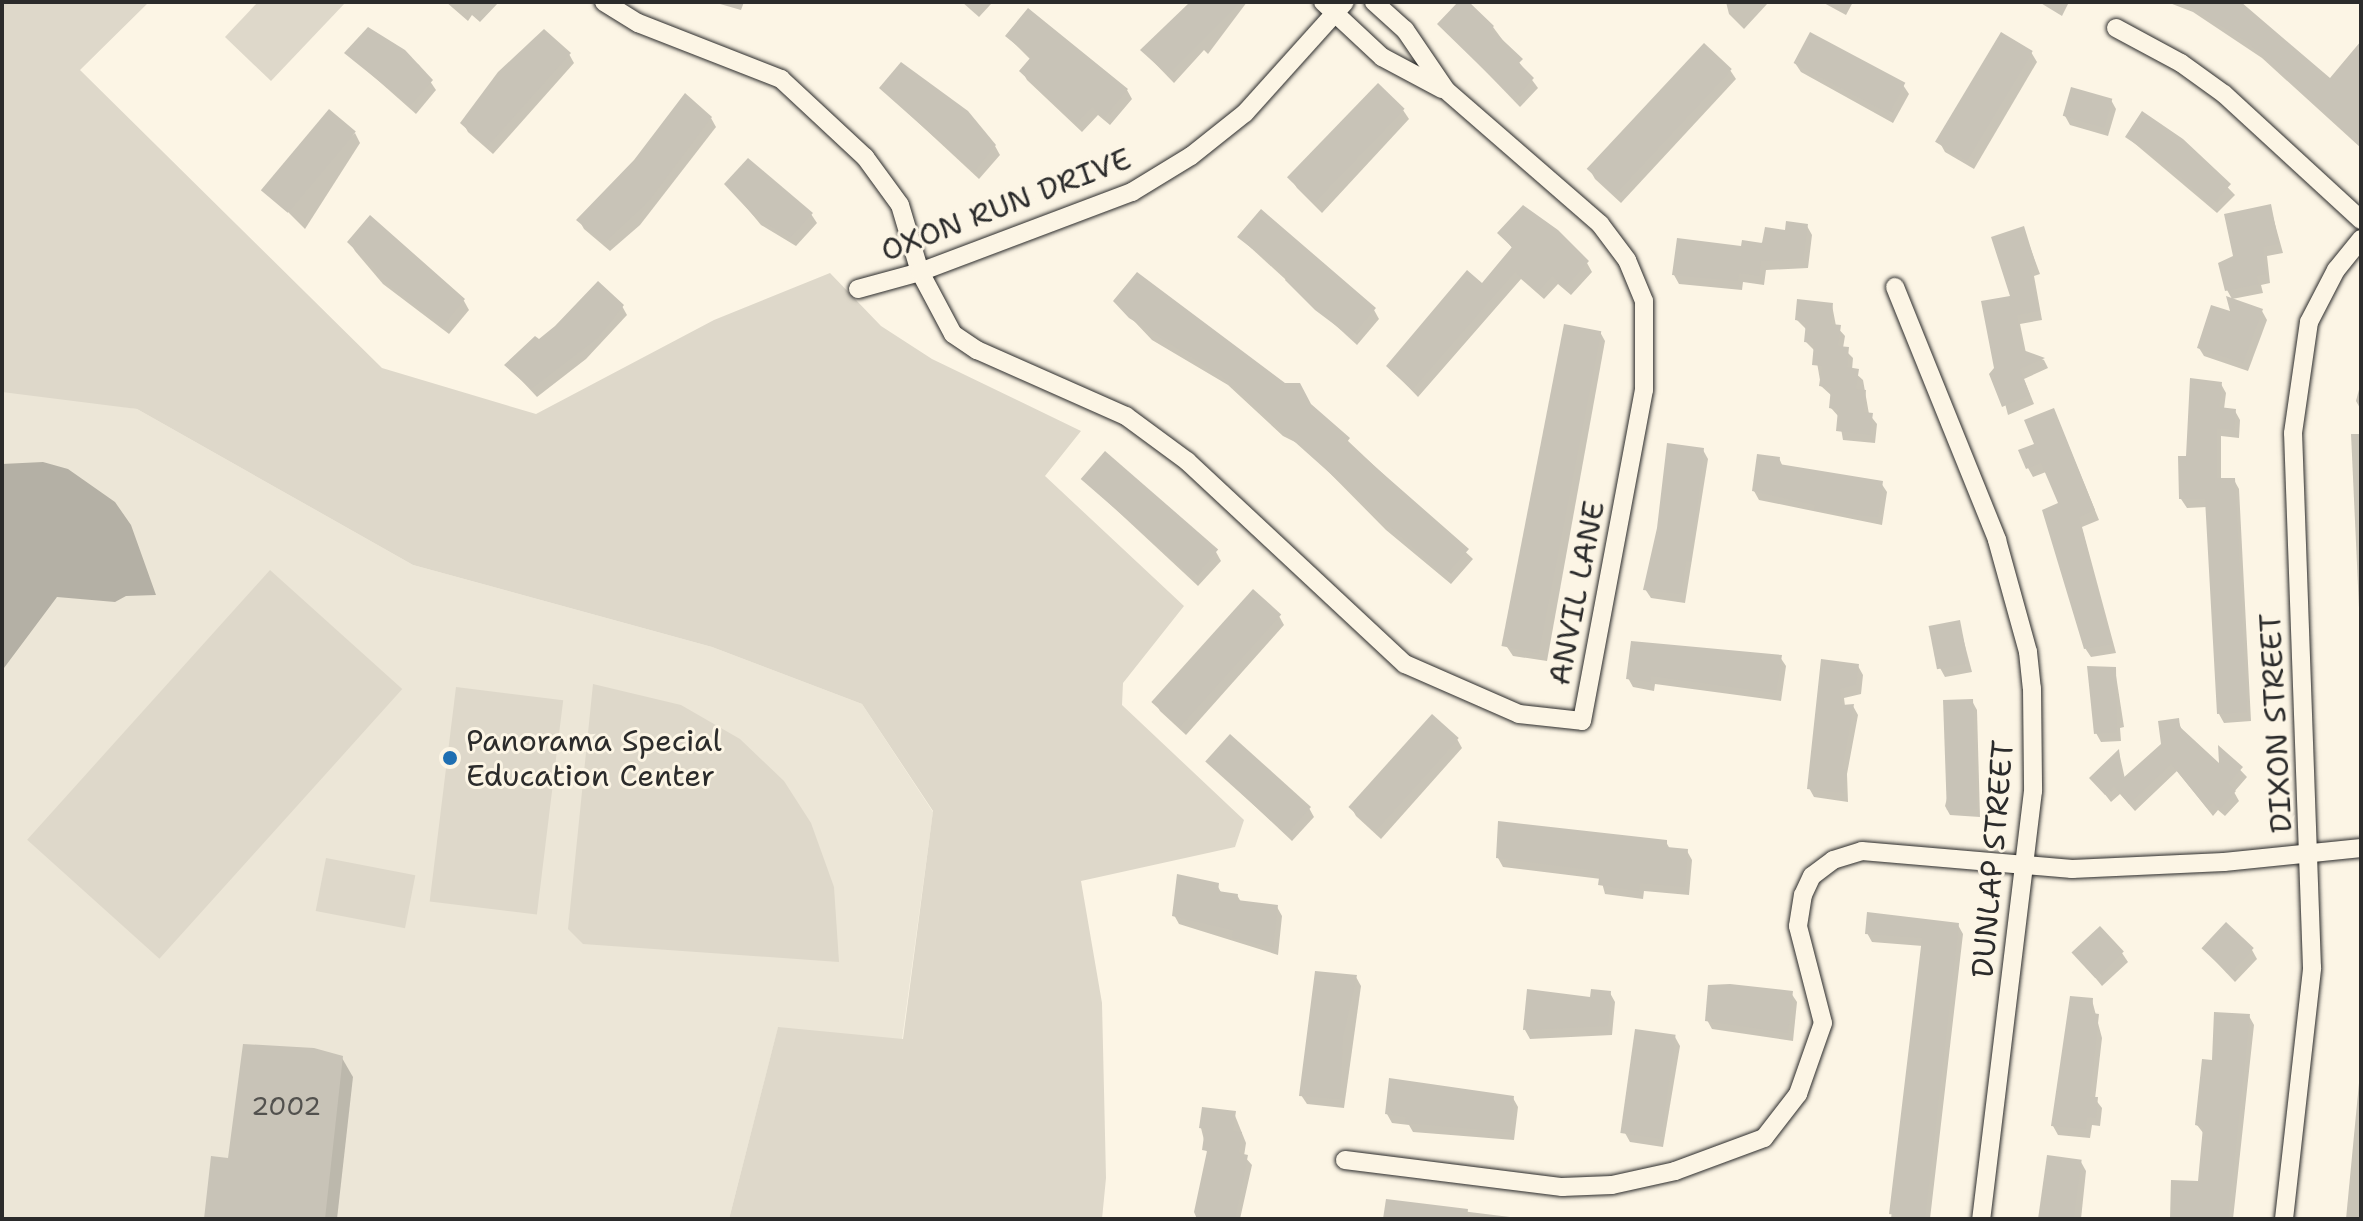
<!DOCTYPE html>
<html>
<head>
<meta charset="utf-8">
<style>
  body { margin:0 }
  #map { position:relative; width:2363px; height:1221px; overflow:hidden; background:#fcf5e5; font-family:"Shantell Sans",sans-serif }
  div>[style] { position:absolute }
  [style*='--x'] { left:calc(var(--x)*1px); top:calc(var(--y)*1px); width:calc(var(--w)*1px); rotate:calc(var(--a)*1deg) }
  .built>* { inset:0; background:#ece6d7 }
  .green>* { inset:0; background:#ded8ca; transform-origin:0 0 }
  .water>* { inset:0; background:#b4b0a5 }
  .shadow>* { inset:0; background:#0003 }
  .building>* { inset:0; background:#c8c3b7; transform-origin:0 0 }
  .roads { filter:drop-shadow(0 0 2px #2b2b2b) drop-shadow(0 0 2px #2b2b2b) }
  .minor>* { height:18px; margin:-9px; padding:0 9px; transform-origin:9px; border-radius:9px; background:#fcf5e5 }
  .dots>* { width:22px; height:22px; translate:-50% -50%; box-sizing:border-box; border:4px solid #fcf5e5; border-radius:50% }
  span { translate:-50% -50%; white-space:nowrap; text-align:center; line-height:1.15; -webkit-text-stroke:6px #fcf5e5; paint-order:stroke }
  .number-label { font-size:26px; color:#52514e }
  .number-label span { -webkit-text-stroke-width:0 }
  .street-label { font-size:30px; color:#2b2b2b }
  .poi-label { font-size:30px; color:#2b2b2b }
  .left { translate:0 -50%; text-align:left }
  .frame { position:absolute; inset:0; border:4px solid #2b2b2b; pointer-events:none }
</style>
</head>
<body>
<div id="map">
  <div class="built">
    <div style="clip-path:polygon(2px 387px,137px 409px,413px 565px,712px 647px,862px 704px,933px 812px,902px 1040px,778px 1028px,729px 1219px,2px 1219px)"></div>
  </div>
  <div class="green">
    <div style="clip-path:polygon(2px 2px,149px 2px,80px 70px,382px 368px,536px 414px,714px 320px,830px 273px,881px 326px,932px 359px,1081px 431px,1045px 476px,1184px 606px,1123px 683px,1122px 705px,1244px 820px,1235px 847px,1081px 881px,1102px 1003px,1106px 1178px,1102px 1219px,729px 1219px,778px 1027px,903px 1039px,933px 811px,862px 704px,712px 647px,413px 565px,137px 409px,2px 392px)"></div>
    <div style="clip-path:polygon(258px 2px,346px 2px,271px 81px,225px 37px)"></div>
    <div style="left:270px;top:570px;width:178px;height:363px;rotate:42deg"></div>
    <div style="clip-path:polygon(593px 684px,681px 705px,740px 739px,784px 781px,811px 823px,834px 887px,839px 962px,583px 944px,568px 929px)"></div>
    <div style="left:456px;top:687px;width:108px;height:216px;rotate:7deg"></div>
    <div style="left:326px;top:858px;width:91px;height:54px;rotate:11deg"></div>
  </div>
  <div class="water">
    <div style="clip-path:polygon(43px 462px,68px 469px,115px 502px,131px 525px,156px 595px,126px 596px,115px 602px,57px 597px,4px 668px,2px 464px)"></div>
  </div>
  <div class="shadow">
    <div style="clip-path:polygon(446px 2px,499px 2px,480px 22px,472px 15px,468px 21px)"></div>
    <div style="clip-path:polygon(713px 2px,744px 2px,741px 10px)"></div>
    <div style="clip-path:polygon(962px 2px,990px 2px,991px 4px,979px 17px)"></div>
    <div style="clip-path:polygon(1191px 2px,1247px 2px,1208px 54px,1204px 50px,1174px 83px,1143px 51px)"></div>
    <div style="clip-path:polygon(1461px 2px,1493px 27px,1538px 88px,1520px 107px,1440px 24px)"></div>
    <div style="clip-path:polygon(1726px 2px,1767px 2px,1768px 3px,1744px 29px,1729px 14px)"></div>
    <div style="clip-path:polygon(1822px 2px,1853px 2px,1846px 15px)"></div>
    <div style="clip-path:polygon(2039px 2px,2069px 2px,2062px 16px)"></div>
    <div style="clip-path:polygon(2167px 2px,2237px 2px,2330px 81px,2361px 55px,2361px 148px,2262px 58px,2193px 12px)"></div>
    <div style="clip-path:polygon(368px 29px,419px 65px,436px 90px,416px 114px,347px 53px)"></div>
    <div style="clip-path:polygon(1007px 36px,1127px 90px,1132px 99px,1110px 125px,1098px 115px,1082px 132px,1027px 80px,1022px 71px,1031px 60px)"></div>
    <div style="clip-path:polygon(2031px 52px,2037px 62px,1974px 169px,1945px 152px,1940px 143px)"></div>
    <div style="clip-path:polygon(569px 54px,574px 63px,493px 154px,468px 132px,463px 123px)"></div>
    <div style="clip-path:polygon(1795px 63px,1903px 85px,1909px 94px,1893px 123px,1801px 72px)"></div>
    <div style="clip-path:polygon(1730px 70px,1736px 79px,1621px 203px,1595px 179px,1590px 170px)"></div>
    <div style="clip-path:polygon(881px 88px,995px 146px,1000px 155px,979px 179px)"></div>
    <div style="clip-path:polygon(2111px 100px,2116px 109px,2108px 136px,2070px 125px,2065px 116px)"></div>
    <div style="clip-path:polygon(1403px 110px,1409px 119px,1322px 213px,1297px 188px,1291px 179px)"></div>
    <div style="clip-path:polygon(711px 118px,716px 127px,640px 225px,610px 251px,584px 229px,579px 220px,635px 161px)"></div>
    <div style="clip-path:polygon(355px 133px,360px 143px,305px 229px,274px 198px)"></div>
    <div style="clip-path:polygon(2127px 137px,2182px 140px,2235px 195px,2217px 213px)"></div>
    <div style="clip-path:polygon(727px 184px,811px 214px,817px 223px,796px 246px,761px 225px)"></div>
    <div style="clip-path:polygon(2270px 206px,2283px 253px,2267px 256px,2270px 283px,2261px 285px,2263px 293px,2232px 299px,2227px 290px,2235px 257px)"></div>
    <div style="clip-path:polygon(371px 218px,464px 301px,469px 310px,449px 334px,383px 284px,355px 251px,350px 242px)"></div>
    <div style="clip-path:polygon(1807px 226px,1812px 235px,1808px 268px,1766px 270px,1764px 285px,1743px 282px,1742px 290px,1679px 284px,1674px 275px)"></div>
    <div style="clip-path:polygon(2023px 228px,2040px 274px,2034px 276px,2042px 320px,2020px 324px,2026px 353px,2044px 360px,2048px 368px,2024px 379px,2034px 404px,2008px 415px,1996px 369px)"></div>
    <div style="clip-path:polygon(1500px 233px,1587px 263px,1592px 272px,1571px 295px,1558px 284px,1544px 299px,1521px 279px,1418px 397px,1388px 366px,1482px 286px,1513px 249px)"></div>
    <div style="clip-path:polygon(1239px 237px,1374px 310px,1379px 319px,1357px 345px)"></div>
    <div style="clip-path:polygon(1115px 301px,1311px 406px,1473px 559px,1451px 584px,1386px 530px,1303px 446px,1283px 436px,1228px 385px,1152px 340px)"></div>
    <div style="clip-path:polygon(1832px 305px,1836px 326px,1845px 336px,1843px 348px,1853px 358px,1852px 370px,1863px 380px,1869px 414px,1877px 424px,1875px 443px,1843px 440px,1839px 417px,1831px 408px,1832px 396px,1821px 386px,1815px 351px,1806px 342px,1807px 330px,1797px 320px)"></div>
    <div style="clip-path:polygon(622px 306px,627px 315px,586px 359px,537px 397px,507px 365px,557px 328px)"></div>
    <div style="clip-path:polygon(2262px 311px,2267px 320px,2248px 371px,2204px 356px,2199px 348px,2233px 314px)"></div>
    <div style="clip-path:polygon(1600px 332px,1605px 341px,1547px 661px,1513px 656px,1507px 647px)"></div>
    <div style="clip-path:polygon(2361px 382px,2361px 410px,2356px 401px)"></div>
    <div style="clip-path:polygon(2221px 384px,2226px 393px,2224px 409px,2235px 411px,2240px 420px,2239px 438px,2221px 436px,2221px 480px,2234px 480px,2239px 489px,2251px 721px,2224px 723px,2219px 714px,2207px 507px,2187px 508px,2181px 499px,2187px 458px)"></div>
    <div style="clip-path:polygon(2058px 420px,2099px 520px,2082px 527px,2116px 653px,2091px 657px,2085px 648px,2060px 504px,2046px 472px,2033px 477px,2028px 468px,2036px 445px)"></div>
    <div style="clip-path:polygon(2351px 434px,2361px 434px,2361px 652px)"></div>
    <div style="clip-path:polygon(1703px 450px,1708px 459px,1685px 603px,1651px 598px,1645px 589px)"></div>
    <div style="clip-path:polygon(1779px 458px,1783px 467px,1881px 483px,1887px 492px,1882px 525px,1759px 500px,1754px 491px)"></div>
    <div style="clip-path:polygon(1082px 478px,1216px 552px,1221px 561px,1198px 586px)"></div>
    <div style="clip-path:polygon(1279px 616px,1284px 625px,1186px 735px,1160px 711px,1155px 702px)"></div>
    <div style="clip-path:polygon(1959px 623px,1972px 672px,1945px 677px,1940px 668px)"></div>
    <div style="clip-path:polygon(1780px 657px,1786px 666px,1781px 701px,1655px 684px,1654px 691px,1633px 687px,1628px 678px)"></div>
    <div style="clip-path:polygon(1823px 662px,1858px 666px,1863px 675px,1861px 694px,1844px 698px,1845px 706px,1853px 706px,1858px 715px,1847px 774px,1848px 802px,1814px 797px,1809px 788px)"></div>
    <div style="clip-path:polygon(2115px 669px,2124px 727px,2120px 728px,2121px 741px,2101px 742px,2096px 733px)"></div>
    <div style="clip-path:polygon(1972px 701px,1977px 710px,1980px 817px,1950px 815px,1945px 806px)"></div>
    <div style="clip-path:polygon(2178px 720px,2183px 733px,2222px 767px,2221px 750px,2247px 777px,2234px 792px,2239px 801px,2225px 816px,2218px 810px,2213px 816px,2177px 771px,2135px 811px,2120px 794px,2111px 802px,2092px 778px,2119px 752px,2125px 779px,2163px 745px)"></div>
    <div style="clip-path:polygon(1457px 739px,1462px 748px,1381px 839px,1356px 816px,1351px 807px)"></div>
    <div style="clip-path:polygon(1207px 761px,1309px 808px,1314px 817px,1292px 841px)"></div>
    <div style="clip-path:polygon(1666px 842px,1670px 849px,1687px 851px,1692px 860px,1689px 895px,1644px 891px,1643px 899px,1605px 894px,1601px 879px,1503px 867px,1498px 858px)"></div>
    <div style="clip-path:polygon(1217px 885px,1222px 894px,1237px 895px,1241px 902px,1277px 907px,1282px 916px,1278px 955px,1179px 924px,1174px 915px)"></div>
    <div style="clip-path:polygon(1958px 925px,1963px 934px,1930px 1219px,1891px 1219px,1923px 946px,1872px 942px,1867px 933px)"></div>
    <div style="clip-path:polygon(2203px 948px,2252px 950px,2257px 959px,2235px 982px)"></div>
    <div style="clip-path:polygon(2075px 953px,2122px 953px,2128px 962px,2102px 986px)"></div>
    <div style="clip-path:polygon(1356px 977px,1361px 986px,1344px 1108px,1307px 1104px,1301px 1095px)"></div>
    <div style="clip-path:polygon(1529px 991px,1592px 999px,1610px 993px,1615px 1002px,1612px 1035px,1530px 1039px,1525px 1030px)"></div>
    <div style="clip-path:polygon(1791px 993px,1797px 1002px,1793px 1041px,1712px 1029px,1707px 1020px)"></div>
    <div style="clip-path:polygon(2092px 1000px,2102px 1038px,2095px 1099px,2102px 1108px,2100px 1126px,2092px 1125px,2090px 1138px,2058px 1135px,2053px 1126px)"></div>
    <div style="clip-path:polygon(2249px 1016px,2254px 1025px,2233px 1219px,2172px 1219px,2199px 1183px,2204px 1134px,2197px 1125px,2214px 1062px)"></div>
    <div style="clip-path:polygon(1675px 1037px,1680px 1046px,1663px 1147px,1630px 1142px,1625px 1133px)"></div>
    <div style="clip-path:polygon(342px 1058px,353px 1077px,337px 1219px,206px 1219px,230px 1161px)"></div>
    <div style="clip-path:polygon(2361px 1062px,2361px 1219px,2346px 1219px)"></div>
    <div style="clip-path:polygon(1513px 1098px,1518px 1107px,1514px 1140px,1413px 1132px,1409px 1125px,1392px 1123px,1387px 1114px)"></div>
    <div style="clip-path:polygon(1234px 1113px,1246px 1143px,1244px 1156px,1252px 1165px,1240px 1219px,1198px 1219px,1208px 1156px,1201px 1128px)"></div>
    <div style="clip-path:polygon(2081px 1162px,2086px 1171px,2081px 1219px,2042px 1219px)"></div>
    <div style="clip-path:polygon(1388px 1202px,1510px 1217px,1511px 1219px,1385px 1219px)"></div>
  </div>
  <div class="building">
    <div style="clip-path:polygon(1190px 2px,1241px 2px,1168px 75px,1140px 50px)"></div>
    <div style="clip-path:polygon(1458px 2px,1469px 2px,1494px 26px,1491px 29px,1523px 59px,1519px 63px,1534px 78px,1514px 99px,1437px 24px)"></div>
    <div style="clip-path:polygon(2183px 2px,2241px 2px,2330px 78px,2361px 41px,2361px 147px,2246px 41px)"></div>
    <div style="clip-path:polygon(1028px 8px,1128px 89px,1104px 118px,1092px 107px,1076px 124px,1019px 71px,1031px 57px,1005px 36px)"></div>
    <div style="clip-path:polygon(368px 27px,405px 50px,433px 80px,410px 106px,344px 53px)"></div>
    <div style="clip-path:polygon(544px 29px,571px 53px,487px 147px,460px 123px,498px 72px)"></div>
    <div style="left:1810px;top:32px;width:108px;height:35px;rotate:28deg"></div>
    <div style="left:2001px;top:32px;width:37px;height:128px;rotate:31deg"></div>
    <div style="left:1704px;top:43px;width:38px;height:172px;rotate:43deg"></div>
    <div style="clip-path:polygon(901px 62px,968px 111px,996px 145px,974px 172px,879px 88px)"></div>
    <div style="left:1378px;top:83px;width:37px;height:131px;rotate:44deg"></div>
    <div style="left:2071px;top:87px;width:43px;height:30px;rotate:16deg"></div>
    <div style="clip-path:polygon(685px 93px,712px 117px,649px 201px,604px 243px,576px 220px,634px 160px)"></div>
    <div style="left:329px;top:109px;width:35px;height:106px;rotate:40deg"></div>
    <div style="clip-path:polygon(2142px 111px,2183px 139px,2231px 184px,2211px 206px,2170px 167px,2125px 137px)"></div>
    <div style="clip-path:polygon(748px 158px,813px 213px,790px 238px,754px 216px,724px 184px)"></div>
    <div style="clip-path:polygon(2271px 204px,2279px 244px,2263px 247px,2266px 274px,2257px 276px,2259px 284px,2225px 291px,2218px 263px,2233px 256px,2224px 214px)"></div>
    <div style="clip-path:polygon(1523px 205px,1558px 230px,1589px 261px,1565px 288px,1552px 276px,1538px 292px,1515px 272px,1412px 390px,1386px 366px,1467px 270px,1482px 283px,1512px 247px,1497px 233px)"></div>
    <div style="clip-path:polygon(1261px 209px,1376px 308px,1351px 337px,1315px 310px,1285px 280px,1288px 276px,1237px 237px)"></div>
    <div style="clip-path:polygon(370px 215px,465px 299px,443px 326px,376px 275px,378px 272px,347px 242px)"></div>
    <div style="clip-path:polygon(1786px 221px,1808px 224px,1803px 260px,1761px 261px,1759px 276px,1739px 273px,1738px 281px,1672px 275px,1677px 238px,1741px 246px,1742px 240px,1762px 243px,1765px 227px,1785px 230px)"></div>
    <div style="clip-path:polygon(2024px 226px,2036px 265px,2030px 267px,2039px 311px,2017px 315px,2023px 350px,2045px 358px,2020px 369px,2030px 395px,2002px 407px,1989px 374px,1994px 368px,1981px 301px,2010px 296px,1991px 237px)"></div>
    <div style="clip-path:polygon(1137px 272px,1285px 383px,1300px 383px,1311px 404px,1350px 438px,1347px 442px,1469px 549px,1445px 576px,1221px 376px,1129px 318px,1113px 301px)"></div>
    <div style="clip-path:polygon(598px 281px,624px 305px,599px 337px,531px 389px,504px 365px,535px 336px,539px 339px,555px 326px)"></div>
    <div style="clip-path:polygon(2226px 296px,2263px 309px,2243px 363px,2197px 348px,2211px 305px,2230px 311px)"></div>
    <div style="clip-path:polygon(1797px 299px,1833px 303px,1831px 324px,1841px 325px,1838px 346px,1849px 347px,1847px 367px,1859px 369px,1856px 389px,1866px 390px,1864px 412px,1873px 413px,1870px 435px,1836px 431px,1838px 410px,1829px 408px,1831px 388px,1819px 386px,1822px 366px,1812px 365px,1814px 343px,1804px 342px,1806px 322px,1795px 320px)"></div>
    <div style="left:1564px;top:324px;width:38px;height:328px;rotate:11deg"></div>
    <div style="clip-path:polygon(2190px 378px,2222px 382px,2219px 407px,2236px 409px,2234px 430px,2217px 428px,2217px 478px,2235px 478px,2247px 712px,2217px 714px,2205px 499px,2179px 499px,2178px 456px,2186px 456px)"></div>
    <div style="clip-path:polygon(2054px 408px,2095px 510px,2079px 517px,2112px 644px,2084px 649px,2042px 510px,2058px 503px,2041px 463px,2026px 469px,2018px 450px,2034px 444px,2024px 420px)"></div>
    <div style="clip-path:polygon(1667px 443px,1704px 448px,1691px 562px,1686px 561px,1681px 594px,1643px 590px,1657px 528px)"></div>
    <div style="left:1105px;top:451px;width:150px;height:37px;rotate:41deg"></div>
    <div style="clip-path:polygon(1757px 454px,1780px 457px,1779px 464px,1883px 481px,1878px 517px,1814px 510px,1815px 505px,1752px 491px)"></div>
    <div style="left:1253px;top:589px;width:38px;height:152px;rotate:42deg"></div>
    <div style="left:1960px;top:620px;width:44px;height:32px;rotate:79deg"></div>
    <div style="clip-path:polygon(1631px 641px,1782px 655px,1776px 693px,1651px 676px,1650px 682px,1626px 679px)"></div>
    <div style="clip-path:polygon(1821px 659px,1859px 664px,1856px 685px,1840px 689px,1842px 705px,1854px 704px,1842px 769px,1847px 769px,1844px 793px,1807px 789px)"></div>
    <div style="clip-path:polygon(2087px 666px,2116px 667px,2117px 732px,2094px 734px)"></div>
    <div style="left:1973px;top:699px;width:110px;height:30px;rotate:88deg"></div>
    <div style="left:1432px;top:714px;width:36px;height:125px;rotate:42deg"></div>
    <div style="clip-path:polygon(2179px 718px,2180px 727px,2219px 763px,2218px 745px,2243px 767px,2228px 784px,2236px 791px,2220px 809px,2213px 803px,2207px 808px,2171px 764px,2129px 804px,2114px 786px,2105px 795px,2089px 778px,2119px 749px,2122px 779px,2161px 744px,2158px 721px)"></div>
    <div style="left:1230px;top:734px;width:109px;height:37px;rotate:42deg"></div>
    <div style="clip-path:polygon(1498px 821px,1667px 840px,1667px 847px,1688px 849px,1685px 887px,1640px 883px,1639px 891px,1598px 885px,1600px 871px,1496px 858px)"></div>
    <div style="clip-path:polygon(1177px 874px,1219px 883px,1218px 891px,1238px 894px,1237px 900px,1278px 905px,1273px 947px,1232px 938px,1233px 930px,1172px 916px)"></div>
    <div style="clip-path:polygon(1867px 912px,1959px 923px,1925px 1219px,1889px 1214px,1922px 938px,1865px 934px)"></div>
    <div style="left:2226px;top:922px;width:38px;height:36px;rotate:43deg"></div>
    <div style="left:2100px;top:926px;width:35px;height:39px;rotate:47deg"></div>
    <div style="clip-path:polygon(1315px 971px,1357px 975px,1343px 1037px,1340px 1099px,1299px 1096px)"></div>
    <div style="clip-path:polygon(1730px 984px,1793px 991px,1788px 1033px,1705px 1021px,1708px 985px)"></div>
    <div style="clip-path:polygon(1527px 989px,1590px 997px,1591px 989px,1611px 991px,1608px 1026px,1523px 1030px)"></div>
    <div style="clip-path:polygon(2070px 996px,2093px 998px,2092px 1013px,2099px 1014px,2090px 1097px,2098px 1097px,2096px 1118px,2087px 1117px,2086px 1129px,2051px 1126px)"></div>
    <div style="clip-path:polygon(2214px 1012px,2250px 1014px,2228px 1219px,2170px 1219px,2171px 1180px,2198px 1181px,2203px 1127px,2195px 1125px,2202px 1059px,2212px 1060px)"></div>
    <div style="left:1635px;top:1029px;width:41px;height:105px;rotate:8deg"></div>
    <div style="clip-path:polygon(243px 1044px,314px 1048px,343px 1056px,325px 1219px,204px 1219px,211px 1156px,228px 1158px)"></div>
    <div style="clip-path:polygon(1389px 1078px,1514px 1096px,1510px 1132px,1405px 1123px,1406px 1117px,1385px 1114px)"></div>
    <div style="clip-path:polygon(1202px 1107px,1236px 1111px,1233px 1131px,1242px 1132px,1239px 1153px,1248px 1155px,1235px 1219px,1197px 1219px,1194px 1212px,1207px 1151px,1202px 1150px,1205px 1129px,1199px 1128px)"></div>
    <div style="left:2047px;top:1155px;width:35px;height:64px;rotate:8deg"></div>
    <div style="clip-path:polygon(1386px 1199px,1468px 1209px,1467px 1219px,1383px 1219px)"></div>
  </div>
  <div class="roads">
    <div class="minor">
      <div style="--x:604;--y:2;--w:40;--a:32"></div>
      <div style="--x:638;--y:23;--w:154;--a:21.4"></div>
      <div style="--x:781;--y:79;--w:115;--a:42.9"></div>
      <div style="--x:865;--y:157;--w:59;--a:53.9"></div>
      <div style="--x:900;--y:205;--w:70;--a:73.4"></div>
      <div style="--x:920;--y:272;--w:70;--a:62"></div>
      <div style="--x:953;--y:334;--w:29;--a:34"></div>
      <div style="--x:977;--y:350;--w:163;--a:23.9"></div>
      <div style="--x:1126;--y:416;--w:76;--a:36.4"></div>
      <div style="--x:1187;--y:461;--w:298;--a:43"></div>
      <div style="--x:1405;--y:664;--w:124;--a:23.7"></div>
      <div style="--x:1519;--y:714;--w:63;--a:6.3"></div>
      <div style="--x:1582;--y:721;--w:337;--a:-79.4"></div>
      <div style="--x:1644;--y:390;--w:89;--a:-90"></div>
      <div style="--x:1644;--y:301;--w:44;--a:-112.5"></div>
      <div style="--x:1627;--y:260;--w:45;--a:-126.9"></div>
      <div style="--x:1600;--y:224;--w:204;--a:-139"></div>
      <div style="--x:1446;--y:90;--w:73;--a:-124.3"></div>
      <div style="--x:1405;--y:30;--w:42;--a:-137.9"></div>
      <div style="--x:1323;--y:2;--w:81;--a:43"></div>
      <div style="--x:1382;--y:57;--w:68;--a:28.1"></div>
      <div style="--x:2116;--y:28;--w:74;--a:28.3"></div>
      <div style="--x:2181;--y:63;--w:53;--a:35.8"></div>
      <div style="--x:2224;--y:94;--w:186;--a:42.6"></div>
      <div style="--x:1895;--y:287;--w:273;--a:68"></div>
      <div style="--x:1997;--y:540;--w:116;--a:74.5"></div>
      <div style="--x:2028;--y:652;--w:36;--a:84"></div>
      <div style="--x:2032;--y:688;--w:103;--a:89.4"></div>
      <div style="--x:2033;--y:791;--w:431;--a:96.9"></div>
      <div style="--x:858;--y:289;--w:64;--a:-15.3"></div>
      <div style="--x:920;--y:272;--w:227;--a:-20.7"></div>
      <div style="--x:1132;--y:192;--w:69;--a:-31.4"></div>
      <div style="--x:1191;--y:156;--w:69;--a:-38.5"></div>
      <div style="--x:1245;--y:113;--w:149;--a:-48"></div>
      <div style="--x:1345;--y:1160;--w:219;--a:7.1"></div>
      <div style="--x:1562;--y:1187;--w:50;--a:-2.3"></div>
      <div style="--x:1612;--y:1185;--w:65;--a:-12.5"></div>
      <div style="--x:1675;--y:1171;--w:95;--a:-20.3"></div>
      <div style="--x:1764;--y:1138;--w:56;--a:-52.3"></div>
      <div style="--x:1798;--y:1094;--w:75;--a:-70.6"></div>
      <div style="--x:1823;--y:1023;--w:100;--a:-104.5"></div>
      <div style="--x:1798;--y:926;--w:31;--a:-81"></div>
      <div style="--x:1803;--y:895;--w:21;--a:-65"></div>
      <div style="--x:1812;--y:876;--w:26;--a:-37"></div>
      <div style="--x:1833;--y:860;--w:30;--a:-17"></div>
      <div style="--x:1862;--y:851;--w:211;--a:4.9"></div>
      <div style="--x:2072;--y:869;--w:152;--a:-2.6"></div>
      <div style="--x:2224;--y:862;--w:138;--a:-5.8"></div>
      <div style="--x:2284;--y:1219;--w:253;--a:-83.6"></div>
      <div style="--x:2312;--y:968;--w:535;--a:-92.03"></div>
      <div style="--x:2293;--y:433;--w:112;--a:-81.8"></div>
      <div style="--x:2309;--y:322;--w:59;--a:-62.6"></div>
      <div style="--x:2336;--y:270;--w:40;--a:-51"></div>
    </div>
  </div>
  <div class="dots">
    <div style="left:450px;top:758px;background:#1f6fb2"></div>
  </div>
  <div class="number-label">
    <span style="left:286px;top:1106px">2002</span>
  </div>
  <div class="street-label">
    <span style="left:1006px;top:205px;rotate:-21deg">OXON RUN DRIVE</span>
    <span style="left:1577px;top:593px;rotate:-79deg">ANVIL LANE</span>
    <span style="left:2276px;top:723px;rotate:-93deg">DIXON STREET</span>
    <span style="left:1993px;top:859px;rotate:-85deg">DUNLAP STREET</span>
  </div>
  <div class="poi-label">
    <span class="left" style="left:466px;top:758px">Panorama Special<br>Education Center</span>
  </div>
  <div class="frame"></div>
</div>
</body>
</html>
